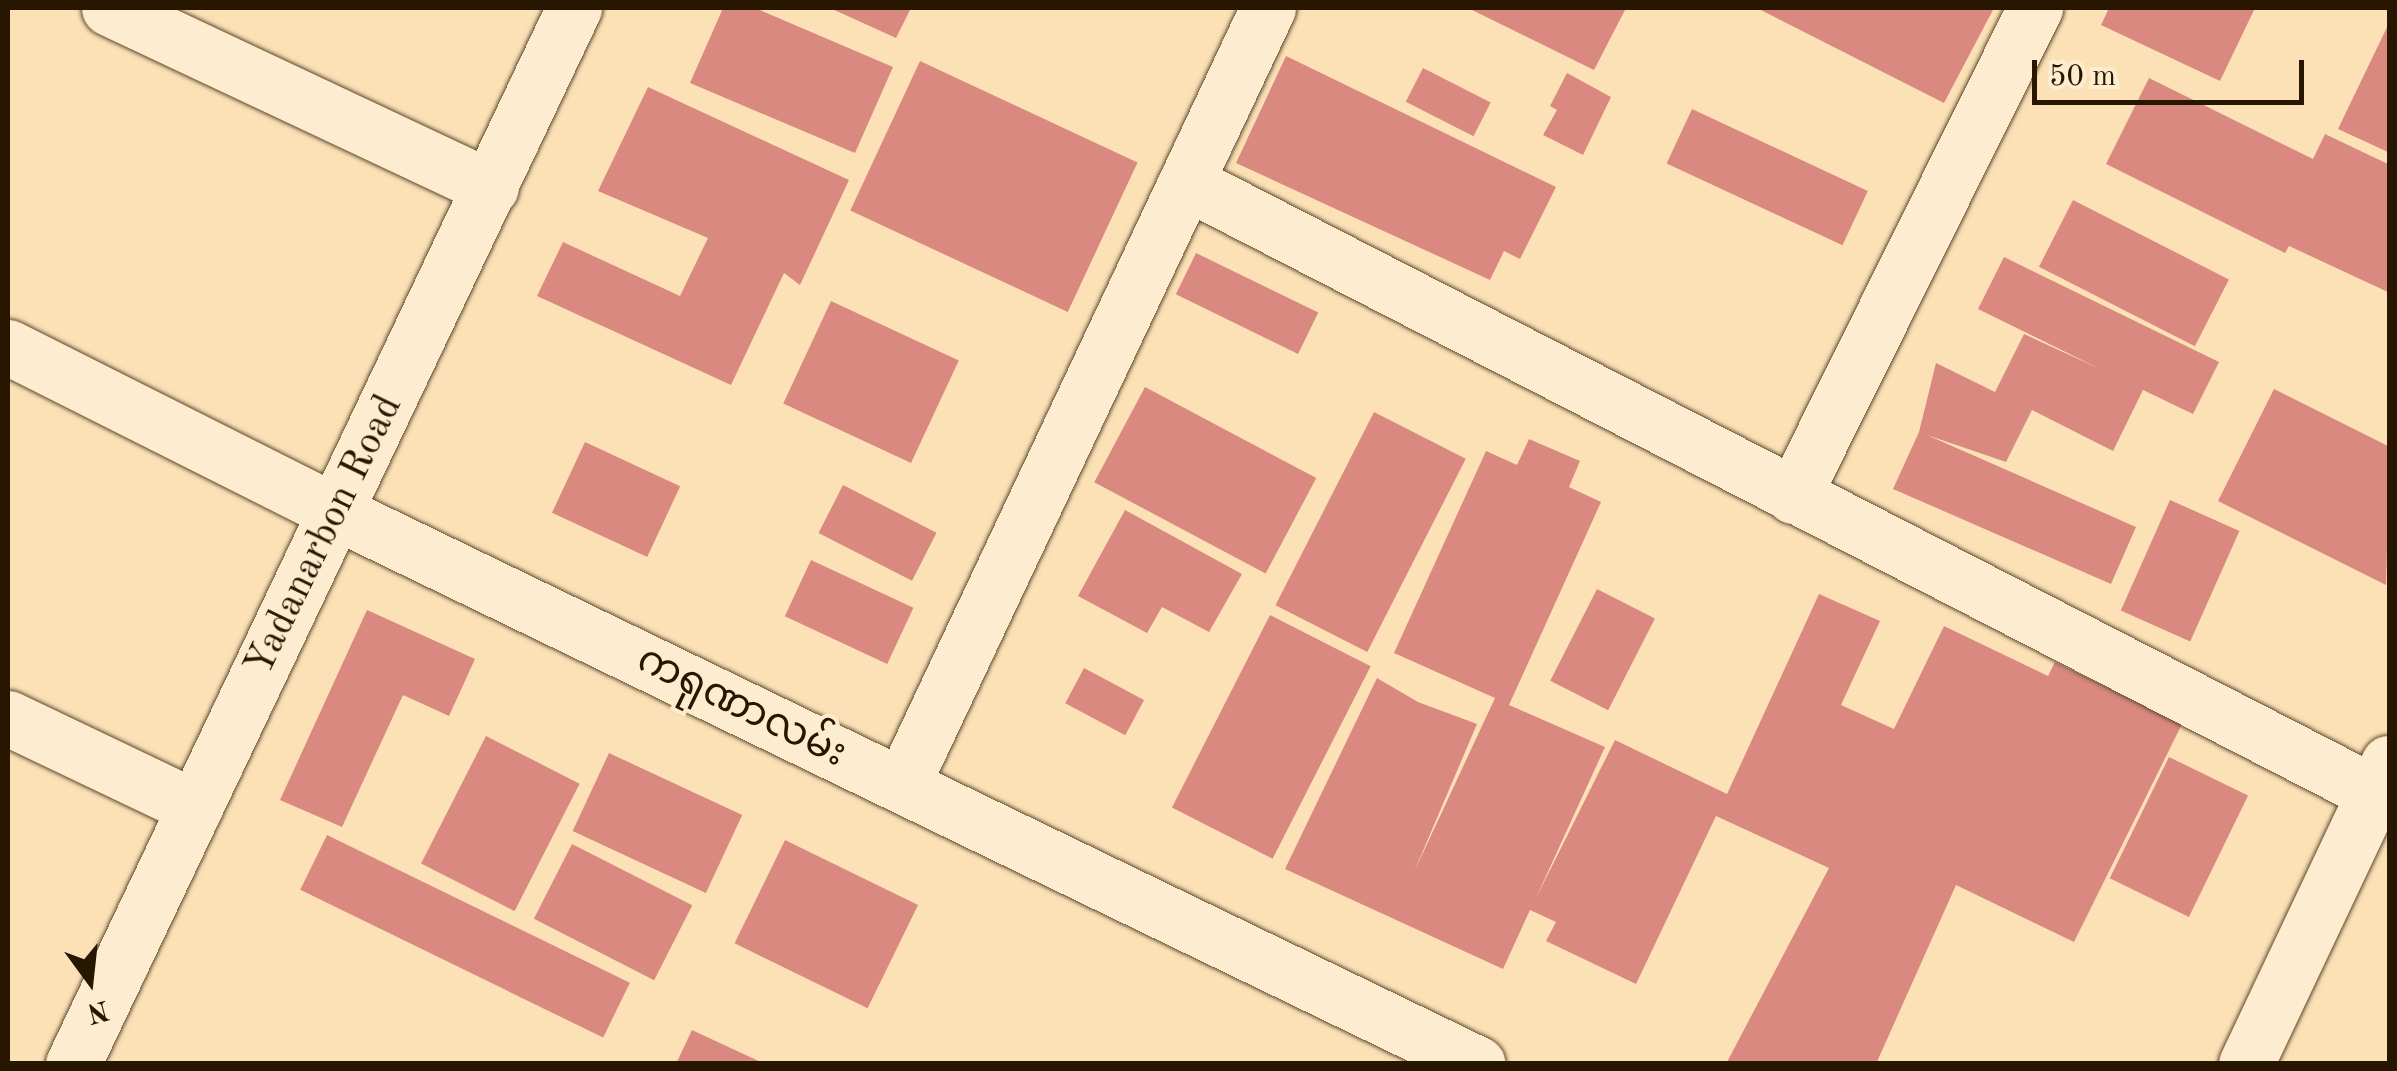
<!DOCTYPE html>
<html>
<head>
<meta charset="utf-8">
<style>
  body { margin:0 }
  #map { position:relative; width:2397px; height:1071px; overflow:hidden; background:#fde1b6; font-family:"Old Standard TT","Noto Sans Myanmar",serif }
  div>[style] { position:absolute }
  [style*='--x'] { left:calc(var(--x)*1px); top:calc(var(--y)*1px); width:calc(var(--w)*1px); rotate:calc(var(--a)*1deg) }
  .building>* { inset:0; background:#d9897f; transform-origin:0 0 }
  .roads { filter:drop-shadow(0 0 2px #5c492e) drop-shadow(0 0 2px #5c492e) }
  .minor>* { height:55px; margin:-27.5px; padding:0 27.5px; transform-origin:27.5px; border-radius:27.5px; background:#feecd0 }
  span { translate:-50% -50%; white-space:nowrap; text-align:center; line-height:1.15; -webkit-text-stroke:8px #feecd0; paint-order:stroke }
  .street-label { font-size:40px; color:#271600 }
  .frame { position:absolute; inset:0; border:10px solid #271600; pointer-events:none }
  .north { position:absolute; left:40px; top:931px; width:100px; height:100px; -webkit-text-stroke:8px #feecd0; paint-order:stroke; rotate:165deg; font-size:28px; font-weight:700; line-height:40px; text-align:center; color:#271600 }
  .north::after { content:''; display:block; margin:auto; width:35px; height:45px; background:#271600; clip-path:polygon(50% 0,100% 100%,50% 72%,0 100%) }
  .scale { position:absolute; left:2032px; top:60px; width:272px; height:45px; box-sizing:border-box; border:5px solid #271600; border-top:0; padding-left:12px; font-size:30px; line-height:35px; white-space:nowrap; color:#271600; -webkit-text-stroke:8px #feecd0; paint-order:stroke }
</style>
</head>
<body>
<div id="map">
  <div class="building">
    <div style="clip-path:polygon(723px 8px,755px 8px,893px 67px,855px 153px,690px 83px)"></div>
    <div style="clip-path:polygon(830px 8px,911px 8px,896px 38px)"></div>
    <div style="clip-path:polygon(1468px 8px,1626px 8px,1594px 70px)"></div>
    <div style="clip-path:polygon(1757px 8px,1994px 8px,1944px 103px)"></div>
    <div style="clip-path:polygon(2109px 8px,2255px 8px,2220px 81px,2101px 25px)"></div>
    <div style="clip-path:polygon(2390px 21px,2390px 153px,2338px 129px)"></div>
    <div style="clip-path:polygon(1286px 56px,1556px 187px,1520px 259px,1504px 251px,1490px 280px,1236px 163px)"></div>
    <div style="left:920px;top:61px;width:240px;height:165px;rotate:25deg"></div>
    <div style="left:1423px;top:68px;width:76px;height:38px;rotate:27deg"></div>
    <div style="clip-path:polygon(1567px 73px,1611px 97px,1583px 155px,1543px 135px,1557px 110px,1550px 106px)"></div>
    <div style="clip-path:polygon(2149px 78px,2313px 159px,2325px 134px,2390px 165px,2390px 293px,2289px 246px,2285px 253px,2106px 164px)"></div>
    <div style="clip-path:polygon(648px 87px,849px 180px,800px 285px,784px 273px,731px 385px,537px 296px,563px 242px,680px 296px,708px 238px,598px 191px)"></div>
    <div style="left:1692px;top:109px;width:194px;height:60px;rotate:25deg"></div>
    <div style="left:2073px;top:200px;width:175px;height:75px;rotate:27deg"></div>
    <div style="left:1196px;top:253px;width:136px;height:46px;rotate:26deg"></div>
    <div style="clip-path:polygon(2004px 257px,2219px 362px,2193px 414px,2143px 390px,2113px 451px,2032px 410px,2006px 462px,1927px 435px,2136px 527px,2111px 584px,1893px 489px,1919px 432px,1936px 363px,1995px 392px,2024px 334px,2100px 369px,1978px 309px)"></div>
    <div style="left:831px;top:301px;width:141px;height:113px;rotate:25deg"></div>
    <div style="left:1145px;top:387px;width:194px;height:108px;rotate:28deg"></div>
    <div style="clip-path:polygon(2274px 389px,2390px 447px,2386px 585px,2218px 501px)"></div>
    <div style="left:1374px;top:412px;width:103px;height:217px;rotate:27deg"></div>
    <div style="clip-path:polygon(1529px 439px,1580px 461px,1569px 487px,1601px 502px,1509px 705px,1605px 747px,1536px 898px,1615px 740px,1727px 794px,1819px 594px,1880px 621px,1841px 705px,1894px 729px,1944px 626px,2048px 676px,2055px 662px,2182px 724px,2074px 942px,1956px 885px,1876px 1064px,1726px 1064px,1829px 868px,1716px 816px,1636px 984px,1546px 941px,1556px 922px,1530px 910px,1503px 969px,1285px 869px,1377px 678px,1418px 702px,1477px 724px,1414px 872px,1495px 698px,1394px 653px,1486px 451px,1517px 465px)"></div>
    <div style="left:585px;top:442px;width:105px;height:78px;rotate:25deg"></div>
    <div style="left:843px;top:485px;width:105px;height:54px;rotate:27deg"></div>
    <div style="left:2170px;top:500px;width:76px;height:121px;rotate:24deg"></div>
    <div style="clip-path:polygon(1125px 510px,1242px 574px,1209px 632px,1162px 607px,1147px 633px,1078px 596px)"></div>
    <div style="left:811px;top:560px;width:113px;height:62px;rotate:25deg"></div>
    <div style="left:1597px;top:589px;width:65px;height:103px;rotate:27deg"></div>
    <div style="clip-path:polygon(367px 610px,475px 659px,449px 716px,403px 695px,342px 827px,280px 800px)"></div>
    <div style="left:1270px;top:615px;width:113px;height:216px;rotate:27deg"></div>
    <div style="left:1084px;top:668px;width:68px;height:40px;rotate:28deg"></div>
    <div style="left:486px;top:736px;width:105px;height:143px;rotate:27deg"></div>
    <div style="left:609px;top:753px;width:147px;height:86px;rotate:25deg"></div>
    <div style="left:2169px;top:757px;width:88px;height:135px;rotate:26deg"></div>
    <div style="left:327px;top:835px;width:337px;height:61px;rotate:26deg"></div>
    <div style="left:785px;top:840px;width:148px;height:115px;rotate:26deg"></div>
    <div style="left:572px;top:844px;width:135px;height:84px;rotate:27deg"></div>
    <div style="clip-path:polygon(692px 1030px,765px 1064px,676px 1064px)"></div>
  </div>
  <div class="roads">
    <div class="minor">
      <div style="--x:109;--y:8;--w:422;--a:25.2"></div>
      <div style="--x:1186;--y:182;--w:1354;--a:27.21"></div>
      <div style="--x:8;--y:347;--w:367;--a:26.7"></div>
      <div style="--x:336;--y:512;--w:1268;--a:25.8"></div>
      <div style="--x:1793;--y:496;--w:545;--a:-63.62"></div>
      <div style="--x:8;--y:718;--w:207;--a:25.5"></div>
      <div style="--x:902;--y:785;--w:859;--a:-64.78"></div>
      <div style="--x:73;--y:1064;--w:1169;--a:-64.62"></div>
      <div style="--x:2246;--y:1064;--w:333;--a:-64.7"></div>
    </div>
  </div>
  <div class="street-label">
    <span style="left:325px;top:536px;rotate:-64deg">Yadanarbon Road</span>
    <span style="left:741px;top:708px;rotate:26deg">ကရုဏာလမ်း</span>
  </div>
  <div class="frame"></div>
  <div class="north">N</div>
  <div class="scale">50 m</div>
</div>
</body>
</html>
